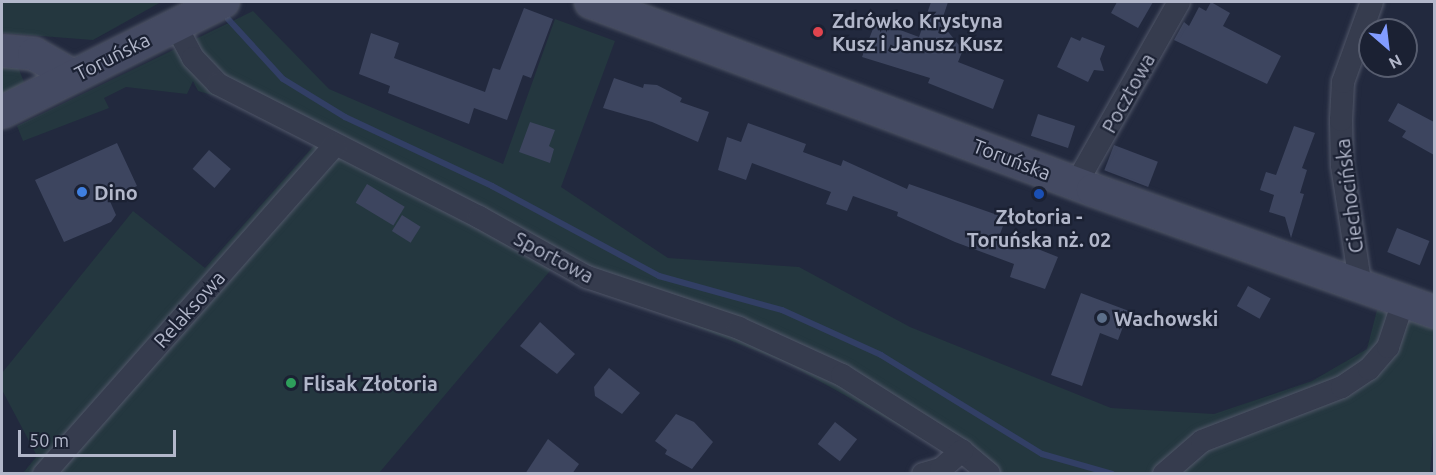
<!DOCTYPE html>
<html>
<head>
<meta charset="utf-8">
<style>
  body { margin:0 }
  #map { position:relative; width:1436px; height:475px; overflow:hidden; background:#22293e; font-family:Ubuntu,sans-serif }
  div>[style] { position:absolute }
  [style*='--x'] { left:calc(var(--x)*1px); top:calc(var(--y)*1px); width:calc(var(--w)*1px); rotate:calc(var(--a)*1deg) }
  .green>* { inset:0; background:#24373f }
  .stream>* { height:6px; margin:-3px; padding:0 3px; transform-origin:3px; border-radius:3px; background:#323f65 }
  .building>* { inset:0; background:#3d455f; transform-origin:0 0 }
  .roads { filter:drop-shadow(0 0 2px #515769) drop-shadow(0 0 2px #515769) }
  .street>* { height:22px; margin:-11px; padding:0 11px; transform-origin:11px; border-radius:11px; background:#363c4e }
  .secondary>* { height:32px; margin:-16px; padding:0 16px; transform-origin:16px; border-radius:16px; background:#444a62 }
  .dots>* { width:16px; height:16px; translate:-50% -50%; box-sizing:border-box; border:3px solid #1b2133; border-radius:50% }
  span { translate:-50% -50%; white-space:nowrap; text-align:center; line-height:1.15; -webkit-text-stroke:4.5px #1b2133; paint-order:stroke }
  .poi-label { font-size:20px; color:#b2b7ca; font-weight:700 }
  .left { translate:0 -50%; text-align:left }
  .street-label { font-size:20px; color:#b2b7ca }
  .frame { position:absolute; inset:0; border:3px solid #b2b7ca; pointer-events:none }
  .north { position:absolute; left:1358px; top:18px; width:60px; height:60px; box-sizing:border-box; background:#1b2133; border:2px solid #575d6f; border-radius:50%; rotate:152deg; font-size:16px; font-weight:700; line-height:24px; text-align:center; color:#b2b7ca }
  .north::after { content:''; display:block; margin:auto; width:21px; height:27px; background:#829cff; clip-path:polygon(50% 0,100% 100%,50% 72%,0 100%) }
  .scale { position:absolute; left:18px; top:430px; width:158px; height:27px; box-sizing:border-box; border:3px solid #b2b7ca; border-top:0; padding-left:8px; font-size:18px; line-height:21px; white-space:nowrap; color:#b2b7ca; -webkit-text-stroke:4px #1b2133; paint-order:stroke }
</style>
</head>
<body>
<div id="map">
  <div class="green">
    <div style="clip-path:polygon(2px 2px,161px 2px,93px 40px,2px 33px)"></div>
    <div style="clip-path:polygon(253px 11px,329px 89px,503px 164px,555px 19px,615px 41px,561px 187px,668px 258px,799px 267px,910px 327px,1111px 408px,1214px 414px,1312px 381px,1367px 349px,1377px 310px,1434px 327px,1434px 419px,1430px 473px,998px 473px,945px 451px,787px 363px,640px 304px,565px 253px,379px 473px,23px 473px,37px 456px,2px 390px,2px 373px,133px 211px,205px 268px,319px 140px,226px 99px,198px 91px,193px 81px,187px 94px,126px 87px,104px 98px,109px 108px,23px 141px,17px 126px)"></div>
    <div style="clip-path:polygon(2px 59px,18px 67px,24px 82px,2px 99px)"></div>
  </div>
  <div class="stream">
    <div style="--x:228;--y:19;--w:81;--a:47.5"></div>
    <div style="--x:283;--y:79;--w:73;--a:31.5"></div>
    <div style="--x:345;--y:117;--w:162;--a:25.1"></div>
    <div style="--x:492;--y:186;--w:190;--a:28.3"></div>
    <div style="--x:659;--y:276;--w:128;--a:15.5"></div>
    <div style="--x:782;--y:310;--w:109;--a:24.4"></div>
    <div style="--x:881;--y:355;--w:189;--a:31.6"></div>
    <div style="--x:1042;--y:454;--w:73;--a:15.9"></div>
  </div>
  <div class="building">
    <div style="clip-path:polygon(931px 2px,948px 2px,941px 23px,963px 50px,958px 62px,1004px 80px,993px 109px,928px 83px,930px 78px,862px 57px,876px 21px,919px 37px)"></div>
    <div style="clip-path:polygon(1117px 2px,1153px 2px,1138px 28px,1111px 13px)"></div>
    <div style="clip-path:polygon(1211px 2px,1230px 13px,1223px 26px,1281px 56px,1267px 84px,1174px 40px,1184px 22px,1189px 26px,1199px 7px,1206px 11px)"></div>
    <div style="clip-path:polygon(524px 8px,553px 19px,531px 78px,523px 75px,507px 120px,474px 108px,469px 124px,388px 93px,390px 86px,359px 74px,371px 33px,399px 43px,394px 58px,485px 92px,493px 68px,500px 70px)"></div>
    <div style="clip-path:polygon(1071px 37px,1080px 41px,1082px 37px,1105px 46px,1100px 59px,1104px 71px,1094px 70px,1088px 82px,1057px 67px)"></div>
    <div style="clip-path:polygon(614px 78px,643px 88px,644px 84px,657px 85px,682px 98px,680px 102px,709px 112px,698px 142px,652px 122px,603px 108px)"></div>
    <div style="clip-path:polygon(1398px 103px,1434px 122px,1434px 155px,1402px 137px,1406px 131px,1388px 121px)"></div>
    <div style="left:1038px;top:114px;width:39px;height:23px;rotate:18deg"></div>
    <div style="clip-path:polygon(530px 122px,555px 130px,549px 146px,554px 149px,550px 163px,519px 152px)"></div>
    <div style="clip-path:polygon(748px 123px,806px 144px,803px 152px,841px 166px,843px 160px,907px 189px,909px 184px,1006px 218px,1000px 234px,1058px 257px,1045px 289px,1010px 277px,1014px 264px,955px 242px,897px 216px,898px 212px,853px 196px,847px 211px,826px 204px,831px 192px,752px 163px,746px 180px,718px 170px,727px 137px,741px 142px)"></div>
    <div style="clip-path:polygon(1294px 126px,1315px 133px,1302px 168px,1307px 170px,1300px 193px,1304px 194px,1291px 238px,1285px 217px,1269px 212px,1274px 195px,1260px 190px,1266px 172px,1276px 175px)"></div>
    <div style="clip-path:polygon(117px 143px,137px 186px,109px 199px,116px 215px,111px 222px,64px 242px,35px 180px)"></div>
    <div style="left:1114px;top:145px;width:47px;height:27px;rotate:21deg"></div>
    <div style="left:209px;top:150px;width:29px;height:25px;rotate:41deg"></div>
    <div style="left:367px;top:184px;width:44px;height:22px;rotate:31deg"></div>
    <div style="left:402px;top:215px;width:22px;height:19px;rotate:32deg"></div>
    <div style="left:1397px;top:228px;width:35px;height:26px;rotate:22deg"></div>
    <div style="left:1248px;top:286px;width:26px;height:23px;rotate:29deg"></div>
    <div style="clip-path:polygon(1081px 293px,1129px 311px,1118px 340px,1100px 333px,1082px 386px,1051px 375px)"></div>
    <div style="clip-path:polygon(540px 322px,575px 354px,557px 374px,520px 346px)"></div>
    <div style="clip-path:polygon(609px 368px,640px 393px,622px 414px,595px 396px,594px 387px)"></div>
    <div style="clip-path:polygon(676px 414px,694px 422px,713px 442px,692px 469px,665px 454px,667px 450px,655px 441px)"></div>
    <div style="left:835px;top:422px;width:28px;height:28px;rotate:38deg"></div>
    <div style="clip-path:polygon(548px 439px,579px 464px,572px 474px,525px 474px)"></div>
  </div>
  <div class="roads">
    <div class="street">
      <div style="--x:175;--y:24;--w:38;--a:62"></div>
      <div style="--x:193;--y:58;--w:36;--a:46"></div>
      <div style="--x:218;--y:84;--w:293;--a:27"></div>
      <div style="--x:479;--y:217;--w:124;--a:29.1"></div>
      <div style="--x:587;--y:277;--w:160;--a:18.5"></div>
      <div style="--x:739;--y:328;--w:113;--a:24.5"></div>
      <div style="--x:842;--y:375;--w:142;--a:32.3"></div>
      <div style="--x:962;--y:451;--w:35;--a:40"></div>
      <div style="--x:1076;--y:184;--w:209;--a:-60.5"></div>
      <div style="--x:1361;--y:288;--w:124;--a:-98.8"></div>
      <div style="--x:1342;--y:165;--w:45;--a:-91.3"></div>
      <div style="--x:1341;--y:120;--w:38;--a:-87"></div>
      <div style="--x:1343;--y:82;--w:85;--a:-70.1"></div>
      <div style="--x:44;--y:474;--w:439;--a:-48.5"></div>
      <div style="--x:923;--y:474;--w:19;--a:-16"></div>
      <div style="--x:941;--y:469;--w:28;--a:-41"></div>
      <div style="--x:1164;--y:474;--w:50;--a:-41"></div>
      <div style="--x:1202;--y:441;--w:150;--a:-21.1"></div>
      <div style="--x:1342;--y:387;--w:32;--a:-34"></div>
      <div style="--x:1369;--y:369;--w:29;--a:-49"></div>
      <div style="--x:1388;--y:347;--w:47;--a:-71.6"></div>
    </div>
    <div class="secondary">
      <div style="--x:591;--y:2;--w:536;--a:20.53"></div>
      <div style="--x:1093;--y:190;--w:362;--a:19.7"></div>
      <div style="--x:2;--y:51;--w:32;--a:5"></div>
      <div style="--x:34;--y:54;--w:45;--a:29.4"></div>
      <div style="--x:2;--y:112;--w:247;--a:-26.5"></div>
    </div>
  </div>
  <div class="dots">
    <div style="left:818px;top:32px;background:#e0444e"></div>
    <div style="left:82px;top:192px;background:#3f7fe0"></div>
    <div style="left:1039px;top:194px;background:#1a4fb4"></div>
    <div style="left:1102px;top:318px;background:#5c6f8a"></div>
    <div style="left:291px;top:383px;background:#2e9e5b"></div>
  </div>
  <div class="poi-label">
    <span class="left" style="left:832px;top:32px">Zdrówko Krystyna<br>Kusz i Janusz Kusz</span>
    <span class="left" style="left:94px;top:192px">Dino</span>
    <span style="left:1039px;top:228px">Złotoria -<br>Toruńska nż. 02</span>
    <span class="left" style="left:1114px;top:318px">Wachowski</span>
    <span class="left" style="left:303px;top:383px">Flisak Złotoria</span>
  </div>
  <div class="street-label">
    <span style="left:112px;top:56px;rotate:-27deg">Toruńska</span>
    <span style="left:1128px;top:93px;rotate:-61deg">Pocztowa</span>
    <span style="left:1012px;top:159px;rotate:21deg">Toruńska</span>
    <span style="left:1349px;top:196px;rotate:-97deg">Ciechocińska</span>
    <span style="left:554px;top:257px;rotate:28deg">Sportowa</span>
    <span style="left:189px;top:309px;rotate:-48deg">Relaksowa</span>
  </div>
  <div class="frame"></div>
  <div class="north">N</div>
  <div class="scale">50 m</div>
</div>
</body>
</html>
